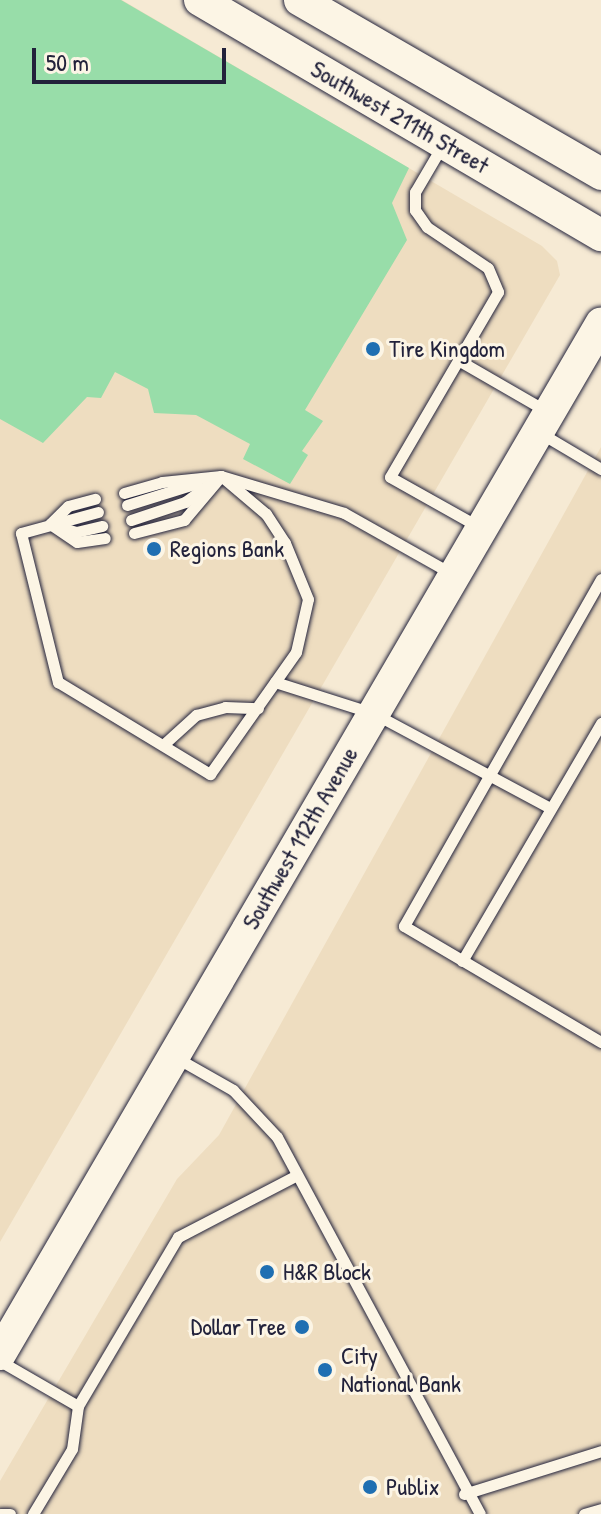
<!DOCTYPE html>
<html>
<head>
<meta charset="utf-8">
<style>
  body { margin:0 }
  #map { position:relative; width:601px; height:1514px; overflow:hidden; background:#f6ead4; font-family:"Patrick Hand",sans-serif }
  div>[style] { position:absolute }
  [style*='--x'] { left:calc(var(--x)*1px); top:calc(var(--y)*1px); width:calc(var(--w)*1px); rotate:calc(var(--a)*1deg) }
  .built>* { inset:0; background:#eeddc0 }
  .green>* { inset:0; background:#98dda9 }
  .roads { filter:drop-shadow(0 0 2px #22223b) drop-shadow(0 0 2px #22223b) }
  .service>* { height:11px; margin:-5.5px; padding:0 5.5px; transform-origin:5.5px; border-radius:5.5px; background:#fcf5e5 }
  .secondary>* { height:32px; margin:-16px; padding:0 16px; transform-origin:16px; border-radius:16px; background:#fcf5e5 }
  .dots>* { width:22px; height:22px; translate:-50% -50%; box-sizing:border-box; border:4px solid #fcf5e5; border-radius:50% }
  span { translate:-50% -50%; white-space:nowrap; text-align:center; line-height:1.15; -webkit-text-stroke:6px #fcf5e5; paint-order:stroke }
  .street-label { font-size:24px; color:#22223b }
  .poi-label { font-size:24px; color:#22223b }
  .left { translate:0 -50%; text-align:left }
  .right { translate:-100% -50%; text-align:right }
  .scale { position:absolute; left:32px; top:48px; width:194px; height:36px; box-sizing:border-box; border:4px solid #22223b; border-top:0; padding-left:10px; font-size:24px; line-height:28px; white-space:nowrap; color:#22223b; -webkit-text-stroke:6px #fcf5e5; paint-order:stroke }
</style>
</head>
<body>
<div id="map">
  <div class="built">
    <div style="clip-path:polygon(0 0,122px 0,542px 246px,557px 261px,560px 275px,0 1242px)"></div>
    <div style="clip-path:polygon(601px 447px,601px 1514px,0 1514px,0 1481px,177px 1179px,219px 1135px)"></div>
  </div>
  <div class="green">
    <div style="clip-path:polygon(0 0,121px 0,409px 168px,392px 203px,407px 240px,305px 410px,323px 421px,302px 451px,308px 455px,290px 484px,243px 459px,250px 444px,196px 415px,154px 413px,148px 389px,115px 372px,101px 398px,87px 397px,43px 443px,0 419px)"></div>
  </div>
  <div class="roads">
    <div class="service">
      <div style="--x:442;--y:146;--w:53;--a:120.4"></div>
      <div style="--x:415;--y:192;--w:18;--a:90"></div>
      <div style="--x:415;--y:210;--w:21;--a:55"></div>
      <div style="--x:427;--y:227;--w:73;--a:33.9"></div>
      <div style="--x:488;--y:268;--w:26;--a:67"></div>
      <div style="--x:498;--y:292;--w:214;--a:120.3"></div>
      <div style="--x:390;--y:477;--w:104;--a:29.3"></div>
      <div style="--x:458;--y:360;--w:104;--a:30"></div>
      <div style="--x:542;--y:434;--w:69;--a:30.7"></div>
      <div style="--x:124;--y:493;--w:40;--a:-16"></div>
      <div style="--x:162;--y:482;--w:59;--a:-5.8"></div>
      <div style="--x:221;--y:476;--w:128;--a:16.7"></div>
      <div style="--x:344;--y:513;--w:126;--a:29.4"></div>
      <div style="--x:127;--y:505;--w:73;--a:-17.4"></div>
      <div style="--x:98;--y:512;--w:80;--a:164.7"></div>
      <div style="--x:21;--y:533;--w:154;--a:76.1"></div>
      <div style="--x:58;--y:682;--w:178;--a:31.2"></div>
      <div style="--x:210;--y:774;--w:149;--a:-54.8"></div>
      <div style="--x:296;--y:652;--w:54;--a:-77.2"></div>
      <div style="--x:308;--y:599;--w:61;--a:-112.3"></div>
      <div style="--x:285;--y:543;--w:35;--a:-123"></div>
      <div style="--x:266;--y:514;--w:59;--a:-139.8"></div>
      <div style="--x:131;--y:520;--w:57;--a:-18.4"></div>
      <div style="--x:185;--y:502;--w:27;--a:-36"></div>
      <div style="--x:50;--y:524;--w:32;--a:34"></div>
      <div style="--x:77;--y:542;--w:28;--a:-8"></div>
      <div style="--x:50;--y:524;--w:25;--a:-45"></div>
      <div style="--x:68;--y:506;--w:28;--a:-15"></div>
      <div style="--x:59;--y:527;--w:18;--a:16"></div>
      <div style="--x:76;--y:532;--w:27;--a:-13"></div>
      <div style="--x:134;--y:533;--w:52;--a:-14.6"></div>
      <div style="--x:184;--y:520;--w:57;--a:-49.9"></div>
      <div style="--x:601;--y:579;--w:399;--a:119.6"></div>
      <div style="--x:404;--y:926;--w:229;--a:30.5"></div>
      <div style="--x:275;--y:682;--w:103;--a:17.6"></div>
      <div style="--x:373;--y:713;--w:201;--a:28.2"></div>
      <div style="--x:163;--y:745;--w:45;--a:-42.3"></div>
      <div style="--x:196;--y:715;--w:30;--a:-15"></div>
      <div style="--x:225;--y:707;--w:33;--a:2"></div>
      <div style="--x:462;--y:961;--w:276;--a:-59.7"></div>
      <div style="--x:175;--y:1057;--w:67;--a:29.6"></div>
      <div style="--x:233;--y:1090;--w:64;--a:46.9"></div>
      <div style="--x:277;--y:1137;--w:428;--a:61.7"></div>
      <div style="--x:0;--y:1361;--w:90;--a:30"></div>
      <div style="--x:78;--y:1406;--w:43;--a:97.9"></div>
      <div style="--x:72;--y:1449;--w:76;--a:121"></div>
      <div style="--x:78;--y:1406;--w:196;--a:-59.4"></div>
      <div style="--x:178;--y:1237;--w:134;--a:-27.5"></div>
      <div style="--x:464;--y:1494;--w:144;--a:-17.4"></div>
      <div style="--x:0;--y:1514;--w:10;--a:0"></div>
      <div style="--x:584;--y:1514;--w:18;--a:-16"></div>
    </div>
    <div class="secondary">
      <div style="--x:200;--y:0;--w:465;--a:30.4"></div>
      <div style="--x:300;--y:0;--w:348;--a:30"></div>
      <div style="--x:0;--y:1354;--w:1193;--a:-59.74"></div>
    </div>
  </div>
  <div class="dots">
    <div style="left:373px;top:349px;background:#1f6fb2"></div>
    <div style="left:154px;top:549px;background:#1f6fb2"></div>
    <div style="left:267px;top:1272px;background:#1f6fb2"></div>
    <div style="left:302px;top:1327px;background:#1f6fb2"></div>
    <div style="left:325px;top:1370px;background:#1f6fb2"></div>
    <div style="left:370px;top:1487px;background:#1f6fb2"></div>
  </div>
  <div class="street-label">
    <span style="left:400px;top:117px;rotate:30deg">Southwest 211th Street</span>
    <span style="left:300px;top:838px;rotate:-60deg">Southwest 112th Avenue</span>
  </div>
  <div class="poi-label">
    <span class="left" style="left:389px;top:349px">Tire Kingdom</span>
    <span class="left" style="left:170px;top:549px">Regions Bank</span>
    <span class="left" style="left:283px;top:1272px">H&amp;R Block</span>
    <span class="right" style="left:286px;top:1327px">Dollar Tree</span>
    <span class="left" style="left:341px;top:1370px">City<br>National Bank</span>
    <span class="left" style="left:386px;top:1487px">Publix</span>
  </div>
  <div class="scale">50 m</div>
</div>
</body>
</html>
